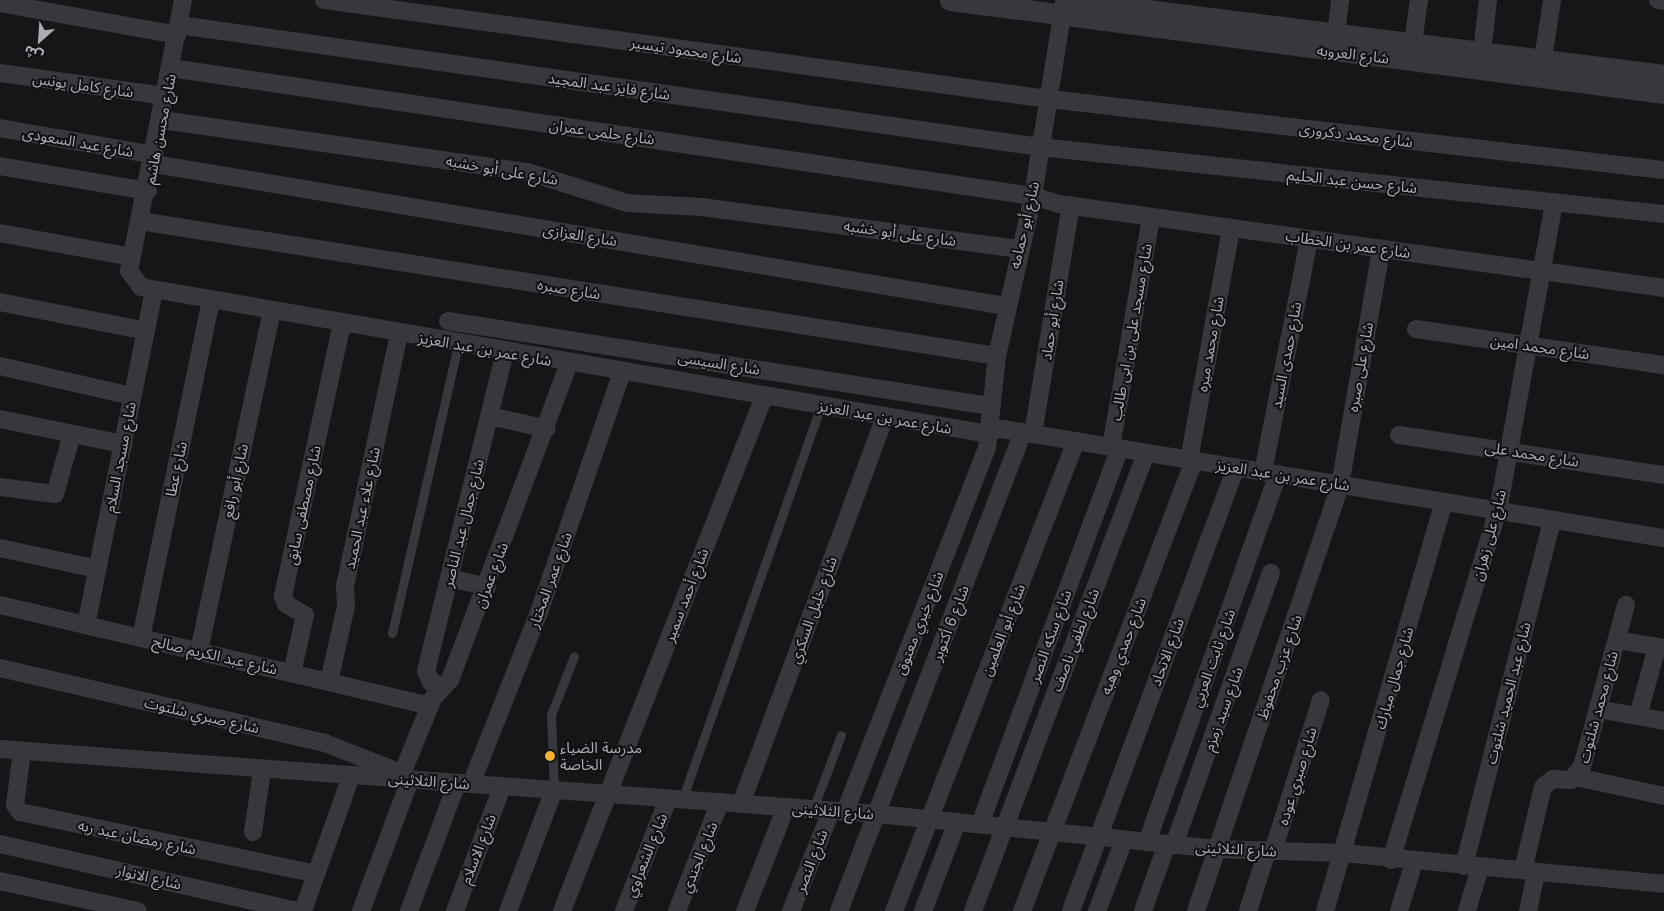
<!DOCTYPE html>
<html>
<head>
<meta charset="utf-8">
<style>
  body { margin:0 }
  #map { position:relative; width:1664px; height:911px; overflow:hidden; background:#161618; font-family:Inter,"Noto Sans Arabic",sans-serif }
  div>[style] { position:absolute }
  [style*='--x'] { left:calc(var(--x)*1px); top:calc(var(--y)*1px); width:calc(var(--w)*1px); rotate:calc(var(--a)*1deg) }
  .service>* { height:9px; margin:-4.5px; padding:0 4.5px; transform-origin:4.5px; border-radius:4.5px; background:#37383d }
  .minor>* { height:18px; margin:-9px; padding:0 9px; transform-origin:9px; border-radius:9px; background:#37383d }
  .tertiary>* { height:21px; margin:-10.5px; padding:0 10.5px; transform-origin:10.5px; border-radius:10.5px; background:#37383d }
  .dots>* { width:14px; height:14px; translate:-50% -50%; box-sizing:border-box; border:2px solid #111113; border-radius:50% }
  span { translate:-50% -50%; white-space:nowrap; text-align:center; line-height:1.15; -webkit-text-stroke:4px #111113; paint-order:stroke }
  .street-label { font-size:15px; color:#a8adb8 }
  .poi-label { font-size:15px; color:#a8adb8 }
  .left { translate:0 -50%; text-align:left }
  .north { position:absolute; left:15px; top:15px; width:50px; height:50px; -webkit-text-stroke:4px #111113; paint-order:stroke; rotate:206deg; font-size:14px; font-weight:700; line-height:20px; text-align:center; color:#a8adb8 }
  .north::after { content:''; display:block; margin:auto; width:18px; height:22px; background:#a8adb8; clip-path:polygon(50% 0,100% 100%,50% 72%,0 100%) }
</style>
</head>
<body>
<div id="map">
  <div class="service">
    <div style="--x:392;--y:633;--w:296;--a:-77.1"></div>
    <div style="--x:554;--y:790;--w:75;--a:-92.3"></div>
    <div style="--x:551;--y:715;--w:63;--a:-68.7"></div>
    <div style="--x:682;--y:800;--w:418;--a:-70.6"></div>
    <div style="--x:813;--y:809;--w:79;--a:-69.3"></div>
  </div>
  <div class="minor">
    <div style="--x:183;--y:0;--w:276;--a:101.3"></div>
    <div style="--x:129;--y:271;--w:20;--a:53"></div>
    <div style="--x:141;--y:287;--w:855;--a:9.84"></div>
    <div style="--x:983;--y:433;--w:19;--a:-12"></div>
    <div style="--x:1002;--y:429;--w:671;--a:9.35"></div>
    <div style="--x:324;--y:0;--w:732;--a:7.78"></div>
    <div style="--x:1049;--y:99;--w:619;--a:6.59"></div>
    <div style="--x:1658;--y:0;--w:6;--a:9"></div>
    <div style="--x:0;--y:3;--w:180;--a:10.2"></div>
    <div style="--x:179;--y:25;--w:870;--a:8.06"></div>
    <div style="--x:1040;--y:147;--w:628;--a:6.13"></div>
    <div style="--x:1336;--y:34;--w:34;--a:-83"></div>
    <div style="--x:1413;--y:43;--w:43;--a:-82.1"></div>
    <div style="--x:1482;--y:52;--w:52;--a:-83.4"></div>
    <div style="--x:1543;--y:59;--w:60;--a:-81.3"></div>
    <div style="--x:171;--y:68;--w:871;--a:8.45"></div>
    <div style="--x:1033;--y:196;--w:27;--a:17"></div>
    <div style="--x:1059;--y:204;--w:611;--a:7.9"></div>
    <div style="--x:0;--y:73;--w:168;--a:7.9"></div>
    <div style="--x:162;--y:120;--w:370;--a:8.1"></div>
    <div style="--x:528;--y:172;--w:104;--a:17.4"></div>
    <div style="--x:627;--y:203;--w:74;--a:3.1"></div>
    <div style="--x:701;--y:207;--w:320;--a:7.5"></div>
    <div style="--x:0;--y:128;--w:157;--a:9.9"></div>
    <div style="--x:154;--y:164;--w:864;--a:9.46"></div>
    <div style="--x:0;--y:166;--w:150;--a:9.6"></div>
    <div style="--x:140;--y:221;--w:868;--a:8.95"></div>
    <div style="--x:0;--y:233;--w:134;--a:10.3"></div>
    <div style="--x:0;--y:302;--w:149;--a:11.2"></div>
    <div style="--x:448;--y:321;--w:549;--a:8.91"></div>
    <div style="--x:1416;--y:329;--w:251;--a:8.3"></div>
    <div style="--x:0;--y:366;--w:135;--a:12.8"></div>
    <div style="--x:490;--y:416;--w:58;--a:12.8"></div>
    <div style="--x:0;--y:419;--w:126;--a:11.5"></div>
    <div style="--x:1033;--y:434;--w:232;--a:-80.6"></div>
    <div style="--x:1399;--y:435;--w:268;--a:8.6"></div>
    <div style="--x:1111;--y:447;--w:233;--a:-80.1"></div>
    <div style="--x:1189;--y:460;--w:236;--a:-79.7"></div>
    <div style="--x:1263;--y:472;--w:237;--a:-78.8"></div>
    <div style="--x:0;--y:487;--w:55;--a:7.3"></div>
    <div style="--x:55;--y:494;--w:62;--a:-74.2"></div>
    <div style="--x:0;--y:548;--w:99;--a:12.2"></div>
    <div style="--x:449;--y:578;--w:39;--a:13"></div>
    <div style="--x:0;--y:605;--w:441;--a:13.2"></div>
    <div style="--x:86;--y:625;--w:342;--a:-78.5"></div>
    <div style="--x:141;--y:638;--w:344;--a:-78.3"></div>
    <div style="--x:1617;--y:640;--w:48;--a:9.7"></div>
    <div style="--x:199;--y:651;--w:348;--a:-77.9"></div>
    <div style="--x:0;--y:668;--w:334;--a:13"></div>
    <div style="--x:325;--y:743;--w:82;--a:21.5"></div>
    <div style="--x:292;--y:673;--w:59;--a:-77.4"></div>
    <div style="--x:305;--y:615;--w:22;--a:-150"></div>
    <div style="--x:286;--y:604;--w:9;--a:-111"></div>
    <div style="--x:283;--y:596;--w:278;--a:-77.8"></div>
    <div style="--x:329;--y:682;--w:78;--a:-77.4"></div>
    <div style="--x:346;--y:606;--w:20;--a:-93"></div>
    <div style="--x:345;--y:586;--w:258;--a:-77.9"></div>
    <div style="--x:441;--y:686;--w:11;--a:-158"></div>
    <div style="--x:431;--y:682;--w:12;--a:-114"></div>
    <div style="--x:426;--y:671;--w:329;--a:-76.1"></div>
    <div style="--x:1598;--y:709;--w:67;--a:10.3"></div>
    <div style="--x:1638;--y:716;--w:72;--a:-74.6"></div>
    <div style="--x:0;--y:749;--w:880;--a:4.23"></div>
    <div style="--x:878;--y:814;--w:341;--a:5.9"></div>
    <div style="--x:1217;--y:849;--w:126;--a:1.8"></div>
    <div style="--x:1343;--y:853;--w:322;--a:5.5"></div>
    <div style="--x:22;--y:751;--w:54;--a:97.4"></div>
    <div style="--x:15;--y:805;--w:9;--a:54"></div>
    <div style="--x:20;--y:812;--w:302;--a:11.8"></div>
    <div style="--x:1576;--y:777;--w:90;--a:12.2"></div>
    <div style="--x:400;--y:779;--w:87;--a:-67.8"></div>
    <div style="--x:433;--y:698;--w:25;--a:-47"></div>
    <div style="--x:450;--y:680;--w:339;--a:-69.4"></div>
    <div style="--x:471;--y:784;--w:182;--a:-68.4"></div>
    <div style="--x:538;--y:615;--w:256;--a:-70.9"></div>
    <div style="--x:741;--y:804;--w:413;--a:-69.6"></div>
    <div style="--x:845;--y:812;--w:391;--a:-68.7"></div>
    <div style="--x:987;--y:448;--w:93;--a:-83.8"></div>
    <div style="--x:997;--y:356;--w:164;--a:-77.3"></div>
    <div style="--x:1033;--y:196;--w:195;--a:-80.9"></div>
    <div style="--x:980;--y:824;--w:401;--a:-69.6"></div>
    <div style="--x:253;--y:832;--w:62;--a:-81.6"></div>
    <div style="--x:1147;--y:842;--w:390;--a:-70.4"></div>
    <div style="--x:0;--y:844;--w:305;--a:12.7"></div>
    <div style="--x:1174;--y:845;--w:289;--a:-70.4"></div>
    <div style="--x:1273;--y:851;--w:158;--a:-72.4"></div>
    <div style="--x:1391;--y:860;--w:365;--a:-73"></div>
    <div style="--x:1498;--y:511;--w:313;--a:-79.7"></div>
    <div style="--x:1464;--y:866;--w:357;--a:-75.7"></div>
    <div style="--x:1523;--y:870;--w:85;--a:-76.5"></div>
    <div style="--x:1543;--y:787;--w:13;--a:-39"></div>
    <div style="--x:1553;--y:779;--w:18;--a:3"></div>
    <div style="--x:1571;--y:780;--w:17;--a:-50"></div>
    <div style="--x:1582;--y:767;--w:168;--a:-74.8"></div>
    <div style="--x:0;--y:881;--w:141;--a:12.3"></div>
    <div style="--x:303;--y:911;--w:143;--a:-70.4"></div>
    <div style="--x:361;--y:911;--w:140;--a:-69.5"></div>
    <div style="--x:409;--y:911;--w:137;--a:-69.4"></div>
    <div style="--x:455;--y:911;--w:133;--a:-69.2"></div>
    <div style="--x:508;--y:911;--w:129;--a:-69.2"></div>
    <div style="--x:562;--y:911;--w:552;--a:-68.55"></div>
    <div style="--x:624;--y:911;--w:120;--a:-68.6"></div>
    <div style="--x:677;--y:911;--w:117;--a:-68.5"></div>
    <div style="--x:745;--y:911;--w:112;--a:-68.5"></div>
    <div style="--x:791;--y:911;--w:108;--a:-68.2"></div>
    <div style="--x:839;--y:911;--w:513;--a:-68.99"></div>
    <div style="--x:894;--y:911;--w:504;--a:-68.83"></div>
    <div style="--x:923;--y:911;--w:95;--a:-69.1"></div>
    <div style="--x:973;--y:911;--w:490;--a:-69.3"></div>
    <div style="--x:1022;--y:911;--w:482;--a:-69.1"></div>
    <div style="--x:1071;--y:911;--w:473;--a:-69.6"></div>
    <div style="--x:1097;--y:911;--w:76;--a:-69.2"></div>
    <div style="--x:1143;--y:911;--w:71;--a:-70.3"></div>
    <div style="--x:1196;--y:911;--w:450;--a:-71.3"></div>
    <div style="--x:1340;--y:485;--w:240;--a:-80.1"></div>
    <div style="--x:1248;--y:911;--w:63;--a:-72.4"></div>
    <div style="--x:1325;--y:911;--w:426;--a:-73.8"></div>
    <div style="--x:1399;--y:911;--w:51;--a:-73"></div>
    <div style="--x:1467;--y:911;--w:46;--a:-73.5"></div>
    <div style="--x:1528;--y:911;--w:40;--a:-78"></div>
  </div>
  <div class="tertiary">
    <div style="--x:950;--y:0;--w:720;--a:7.42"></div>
    <div style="--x:1068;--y:0;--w:601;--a:7.17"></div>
  </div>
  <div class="dots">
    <div style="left:550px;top:756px;background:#f2b134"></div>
  </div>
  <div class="street-label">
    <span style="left:686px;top:50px;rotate:8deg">شارع محمود تيسير</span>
    <span style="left:1353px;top:54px;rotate:7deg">شارع العروبه</span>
    <span style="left:83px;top:85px;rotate:8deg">شارع كامل يونس</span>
    <span style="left:609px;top:86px;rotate:8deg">شارع فايز عبد المجيد</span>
    <span style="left:160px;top:129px;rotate:-79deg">شارع محسن هاشم</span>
    <span style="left:602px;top:132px;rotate:8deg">شارع حلمى عمران</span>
    <span style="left:1356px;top:135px;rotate:7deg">شارع محمد دكرورى</span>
    <span style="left:78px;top:142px;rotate:10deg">شارع عيد السعودى</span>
    <span style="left:502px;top:170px;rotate:10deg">شارع على أبو خشبه</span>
    <span style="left:1352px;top:181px;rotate:6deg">شارع حسن عبد الحليم</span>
    <span style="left:1024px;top:225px;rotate:-77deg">شارع أبو حمامه</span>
    <span style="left:900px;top:233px;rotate:8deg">شارع على أبو خشبه</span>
    <span style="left:580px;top:235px;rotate:9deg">شارع العزازى</span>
    <span style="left:1348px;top:244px;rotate:8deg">شارع عمر بن الخطاب</span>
    <span style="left:569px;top:289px;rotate:9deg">شارع صبره</span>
    <span style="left:1052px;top:320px;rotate:-81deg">شارع أبو حماد</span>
    <span style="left:1131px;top:332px;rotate:-80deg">شارع مسجد على بن ابى طالب</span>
    <span style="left:1210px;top:344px;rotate:-80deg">شارع محمد ميره</span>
    <span style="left:1540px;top:347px;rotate:8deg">شارع محمد امين</span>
    <span style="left:485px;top:349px;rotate:10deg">شارع عمر بن عبد العزيز</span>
    <span style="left:1286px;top:355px;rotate:-79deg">شارع حمدى السيد</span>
    <span style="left:719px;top:363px;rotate:9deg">شارع السيسى</span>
    <span style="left:1360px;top:367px;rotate:-80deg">شارع على صبره</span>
    <span style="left:885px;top:417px;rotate:10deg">شارع عمر بن عبد العزيز</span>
    <span style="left:1532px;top:454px;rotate:9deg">شارع محمد على</span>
    <span style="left:120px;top:457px;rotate:-79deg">شارع مسجد السلام</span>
    <span style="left:176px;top:469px;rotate:-78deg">شارع عطا</span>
    <span style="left:1283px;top:475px;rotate:9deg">شارع عمر بن عبد العزيز</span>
    <span style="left:235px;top:481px;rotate:-78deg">شارع أبو رافع</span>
    <span style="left:303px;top:505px;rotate:-78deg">شارع مصطفى سابق</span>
    <span style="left:362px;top:508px;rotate:-78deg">شارع علاء عبد الحميد</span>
    <span style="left:463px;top:523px;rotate:-76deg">شارع جمال عبد الناصر</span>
    <span style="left:1489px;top:535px;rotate:-75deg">شارع على زهران</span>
    <span style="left:491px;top:575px;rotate:-69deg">شارع عمران</span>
    <span style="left:550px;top:580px;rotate:-70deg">شارع عمر المختار</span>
    <span style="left:686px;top:595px;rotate:-69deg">شارع أحمد سمير</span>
    <span style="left:813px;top:610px;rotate:-70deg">شارع خليل السكري</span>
    <span style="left:919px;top:623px;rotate:-69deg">شارع خيري معتوق</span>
    <span style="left:950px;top:623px;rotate:-69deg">شارع 6 أكتوبر</span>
    <span style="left:1003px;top:630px;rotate:-69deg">شارع أبو العلمين</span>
    <span style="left:1050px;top:636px;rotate:-70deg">شارع سكه النصر</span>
    <span style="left:1075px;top:640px;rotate:-69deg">شارع لطفي ناصف</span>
    <span style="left:1123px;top:646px;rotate:-69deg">شارع حمدي وهبه</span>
    <span style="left:1167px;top:652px;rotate:-70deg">شارع الاتحاد</span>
    <span style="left:215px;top:655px;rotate:13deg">شارع عبد الكريم صالح</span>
    <span style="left:1213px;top:658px;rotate:-70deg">شارع ثابت العربي</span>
    <span style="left:1279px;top:667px;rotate:-71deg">شارع عزب محفوظ</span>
    <span style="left:1394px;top:678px;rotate:-74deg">شارع جمال مبارك</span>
    <span style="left:1508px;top:693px;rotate:-76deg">شارع عبد الحميد شلتوت</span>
    <span style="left:1598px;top:707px;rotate:-75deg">شارع محمد شلتوت</span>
    <span style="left:1223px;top:709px;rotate:-70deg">شارع سيد زمزم</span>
    <span style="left:202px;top:715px;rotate:13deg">شارع صبري شلتوت</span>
    <span style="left:1297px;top:776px;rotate:-73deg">شارع صبري عوده</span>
    <span style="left:429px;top:781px;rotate:4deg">شارع الثلاثينى</span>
    <span style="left:833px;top:811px;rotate:4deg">شارع الثلاثينى</span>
    <span style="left:137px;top:837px;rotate:12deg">شارع رمضان عبد ربه</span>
    <span style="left:478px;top:849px;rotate:-69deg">شارع الاسلام</span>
    <span style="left:1236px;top:849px;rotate:3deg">شارع الثلاثينى</span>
    <span style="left:646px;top:855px;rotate:-68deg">شارع الشعراوي</span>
    <span style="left:699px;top:857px;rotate:-68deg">شارع الجندي</span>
    <span style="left:811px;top:861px;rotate:-69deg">شارع النصر</span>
    <span style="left:149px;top:877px;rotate:13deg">شارع الانوار</span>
  </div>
  <div class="poi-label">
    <span class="left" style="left:560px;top:756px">مدرسة الضياء<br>الخاصة</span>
  </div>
  <div class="north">ش</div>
</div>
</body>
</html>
